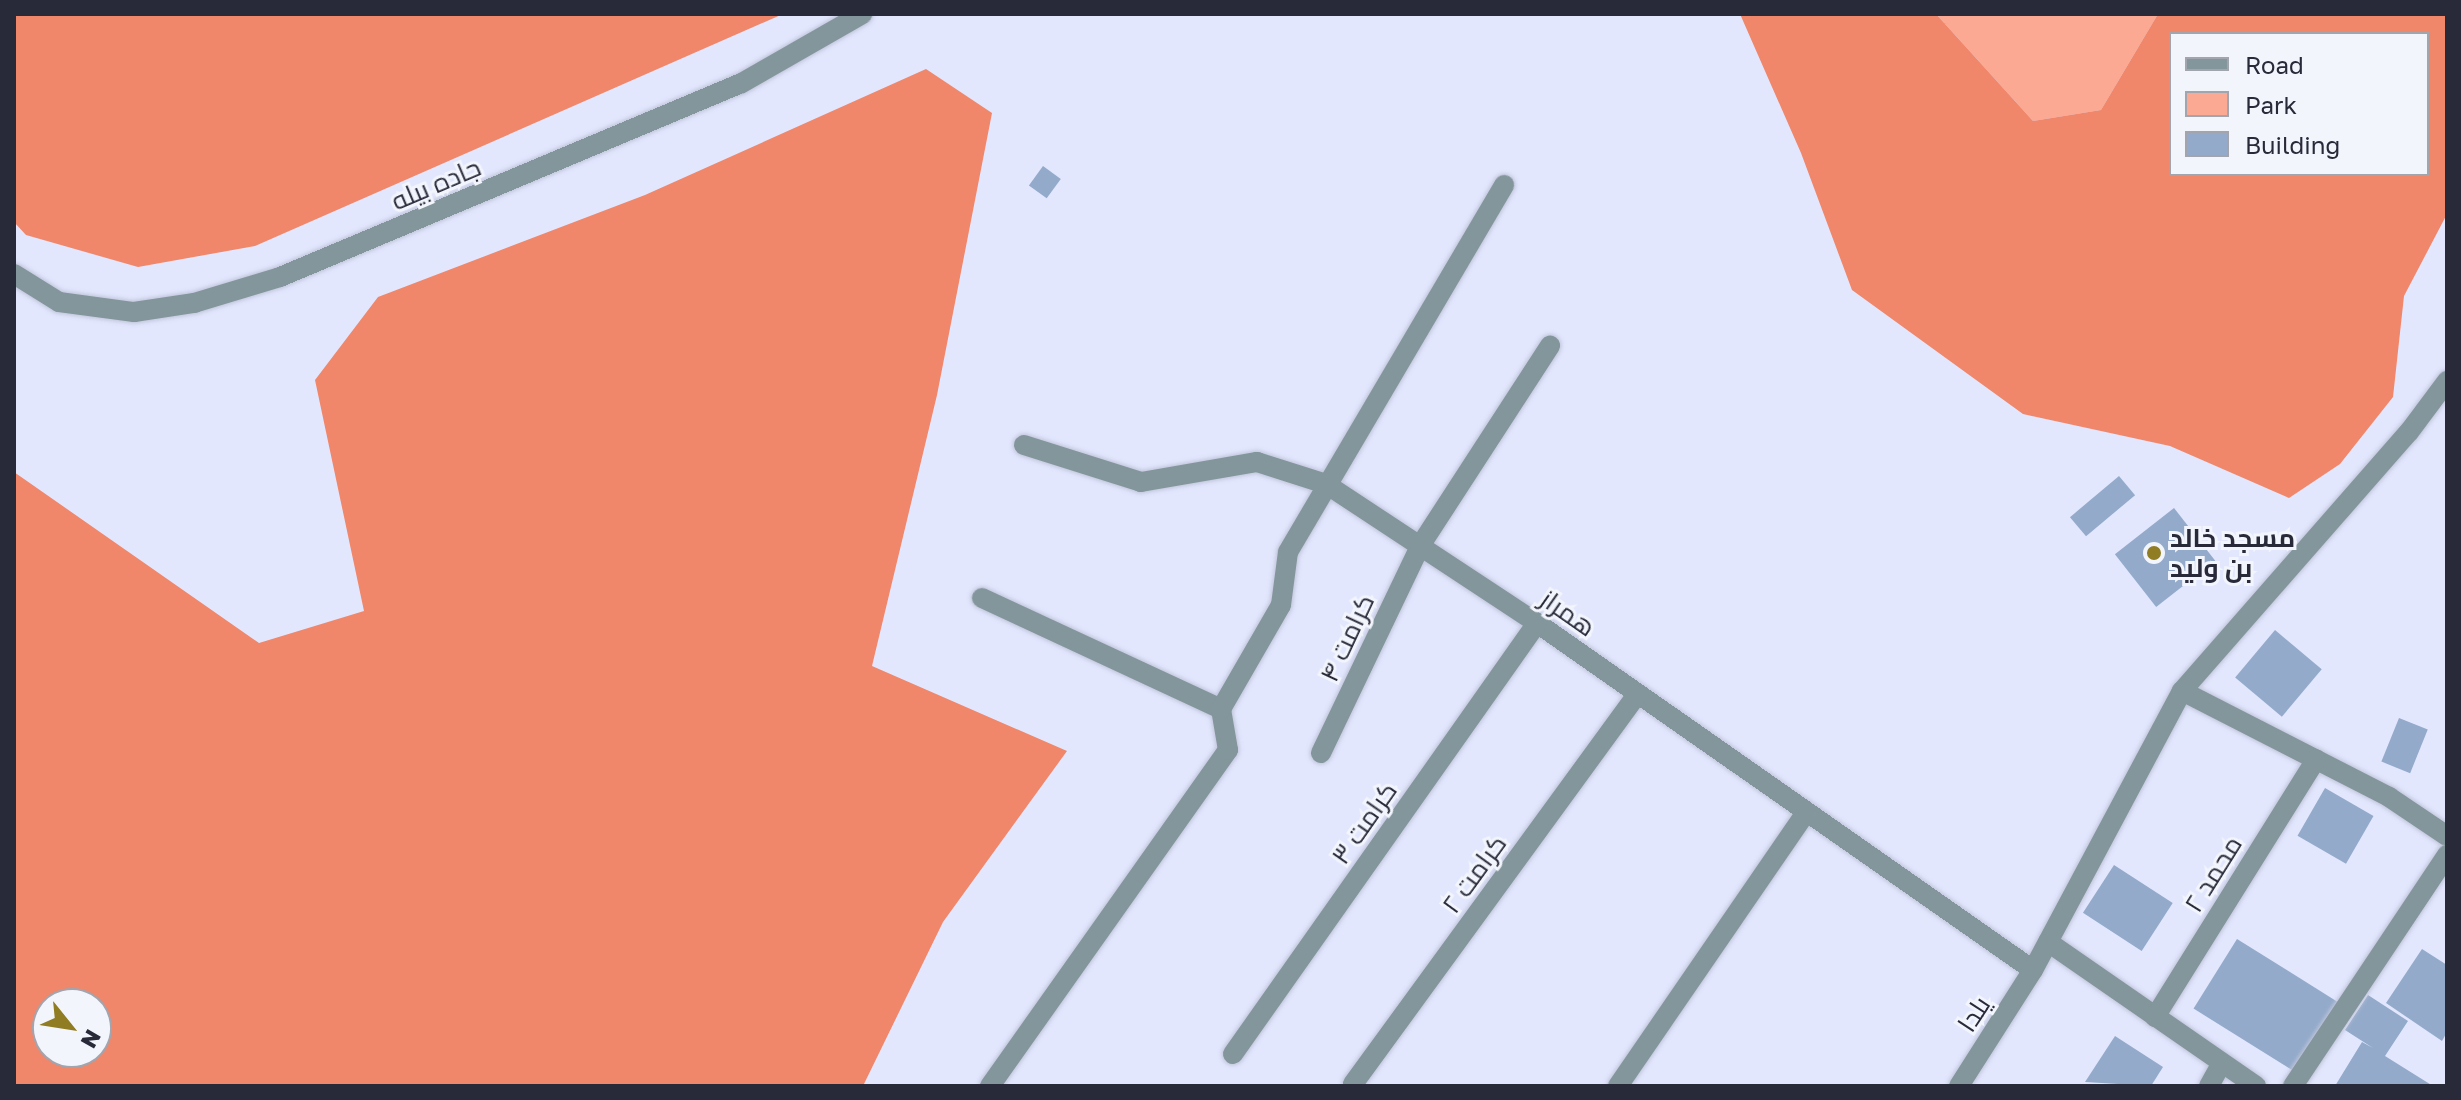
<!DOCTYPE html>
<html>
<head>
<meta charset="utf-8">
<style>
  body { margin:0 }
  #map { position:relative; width:2461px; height:1100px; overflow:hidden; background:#e2e7fe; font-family:"Golos Text",Cairo,sans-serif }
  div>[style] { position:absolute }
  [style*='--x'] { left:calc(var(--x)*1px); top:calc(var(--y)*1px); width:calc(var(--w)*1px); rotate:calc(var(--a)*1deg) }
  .green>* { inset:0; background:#fba992 }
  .forest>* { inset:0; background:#f0866a }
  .building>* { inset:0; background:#93aaca; transform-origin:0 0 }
  .roads { filter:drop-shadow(0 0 2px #c1c5db) drop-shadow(0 0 2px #c1c5db) }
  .minor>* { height:20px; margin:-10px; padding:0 10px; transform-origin:10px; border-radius:10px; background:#83969c }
  .tertiary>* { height:20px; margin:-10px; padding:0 10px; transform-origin:10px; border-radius:10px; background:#83969c }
  .dots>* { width:22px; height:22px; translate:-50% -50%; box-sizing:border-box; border:4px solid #f3f5fc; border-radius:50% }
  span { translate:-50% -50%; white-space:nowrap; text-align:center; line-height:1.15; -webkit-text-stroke:6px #f3f5fc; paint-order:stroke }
  .street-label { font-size:26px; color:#282a39 }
  .poi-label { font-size:26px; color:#282a39; font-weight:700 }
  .left { translate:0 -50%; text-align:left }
  .frame { position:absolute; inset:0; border:16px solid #282a39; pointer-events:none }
  .legend { position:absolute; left:2169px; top:32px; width:260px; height:144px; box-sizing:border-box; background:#f3f5fc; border:2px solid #a2a4ae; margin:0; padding:10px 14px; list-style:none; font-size:24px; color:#282a39 }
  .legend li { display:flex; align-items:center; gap:16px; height:40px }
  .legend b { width:40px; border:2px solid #a2a4ae }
  .north { position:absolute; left:32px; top:988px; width:80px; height:80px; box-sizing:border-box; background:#f3f5fc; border:2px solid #a2a4ae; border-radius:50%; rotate:120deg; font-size:22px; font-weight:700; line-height:32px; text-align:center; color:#282a39 }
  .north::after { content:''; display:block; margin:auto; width:28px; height:36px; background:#907c22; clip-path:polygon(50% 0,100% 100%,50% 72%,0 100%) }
</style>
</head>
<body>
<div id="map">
  <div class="green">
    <div style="clip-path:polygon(1936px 14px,2158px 14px,2101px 110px,2033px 121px)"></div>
  </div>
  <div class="forest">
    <div style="clip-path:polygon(14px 14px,783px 14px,255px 246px,138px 267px,26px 235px,14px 222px)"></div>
    <div style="clip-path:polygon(evenodd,1740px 14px,1936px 14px,2033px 121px,2101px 110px,2158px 14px,2447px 14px,2447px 214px,2404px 296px,2393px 397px,2340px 464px,2289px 498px,2170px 446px,2023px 414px,1852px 290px,1801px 153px,1740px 14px,2171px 34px,2427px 34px,2427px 174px,2171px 174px,2171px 34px)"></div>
    <div style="clip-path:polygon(evenodd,926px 69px,992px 113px,937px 395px,872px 666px,1067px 751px,943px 922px,863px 1086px,14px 1086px,14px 472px,259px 643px,364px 611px,315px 380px,378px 297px,645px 195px,926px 69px,48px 1004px,96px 1004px,96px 1052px,48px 1052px,48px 1004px)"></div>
  </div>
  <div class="building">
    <div style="left:1043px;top:166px;width:22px;height:24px;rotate:36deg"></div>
    <div style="left:2119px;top:476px;width:25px;height:64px;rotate:50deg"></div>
    <div style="left:2174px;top:508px;width:67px;height:75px;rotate:52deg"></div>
    <div style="left:2275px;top:630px;width:61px;height:62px;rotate:40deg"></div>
    <div style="left:2399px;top:718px;width:31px;height:47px;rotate:22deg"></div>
    <div style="left:2325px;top:788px;width:56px;height:55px;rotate:30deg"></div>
    <div style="left:2114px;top:865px;width:70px;height:57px;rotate:33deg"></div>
    <div style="left:2237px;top:939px;width:124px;height:82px;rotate:32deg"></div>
    <div style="clip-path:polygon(2422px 949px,2447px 965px,2447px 1032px,2442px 1041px,2386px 1003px)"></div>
    <div style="clip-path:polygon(2368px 995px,2408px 1021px,2385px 1056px,2433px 1086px,2335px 1086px,2362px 1042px,2373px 1048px,2345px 1030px)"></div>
    <div style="clip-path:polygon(2115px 1036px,2163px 1067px,2151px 1086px,2085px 1082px)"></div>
  </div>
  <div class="roads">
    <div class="minor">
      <div style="--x:1024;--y:445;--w:123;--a:17.5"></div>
      <div style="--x:1141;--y:482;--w:118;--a:-9.8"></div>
      <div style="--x:1257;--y:462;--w:72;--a:17.7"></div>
      <div style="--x:1326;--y:484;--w:253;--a:33.4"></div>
      <div style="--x:1537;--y:623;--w:605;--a:34.98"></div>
      <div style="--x:982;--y:598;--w:264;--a:24.9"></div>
      <div style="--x:2182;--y:691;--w:233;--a:27.1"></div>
      <div style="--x:2389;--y:797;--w:70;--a:33.9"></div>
      <div style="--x:1321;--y:753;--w:229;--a:-64.4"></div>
      <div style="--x:1420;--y:546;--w:239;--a:-57"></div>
      <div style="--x:2048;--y:942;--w:253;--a:34.7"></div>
      <div style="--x:2155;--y:1017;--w:304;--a:-58"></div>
      <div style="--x:1233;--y:1054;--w:527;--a:-54.8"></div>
      <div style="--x:1353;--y:1084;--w:482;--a:-53.9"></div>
      <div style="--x:990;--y:1086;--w:412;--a:-54.7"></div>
      <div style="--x:1228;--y:750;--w:42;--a:-99.7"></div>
      <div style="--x:1221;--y:709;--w:120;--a:-60"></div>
      <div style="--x:1281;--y:605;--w:53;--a:-82.5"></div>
      <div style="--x:1288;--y:552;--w:426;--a:-59.5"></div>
      <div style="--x:1618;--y:1086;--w:332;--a:-55.5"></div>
      <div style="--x:1959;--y:1086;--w:138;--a:-57.5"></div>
      <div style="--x:2033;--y:970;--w:316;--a:-61.9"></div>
      <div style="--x:2182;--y:691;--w:344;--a:-48.8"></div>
      <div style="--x:2409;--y:432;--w:64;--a:-53.3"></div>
      <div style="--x:2293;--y:1086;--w:278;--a:-56.3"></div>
    </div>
    <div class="tertiary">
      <div style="--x:14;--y:274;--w:53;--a:31.9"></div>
      <div style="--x:59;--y:302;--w:76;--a:7.6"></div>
      <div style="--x:134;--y:312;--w:61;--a:-8.5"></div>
      <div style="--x:194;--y:303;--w:90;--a:-16.8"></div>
      <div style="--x:280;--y:277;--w:499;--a:-22.8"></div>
      <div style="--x:740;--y:84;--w:141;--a:-29.8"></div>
      <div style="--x:2209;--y:1086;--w:26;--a:-61"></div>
    </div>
  </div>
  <div class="dots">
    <div style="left:2154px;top:553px;background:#907c22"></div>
  </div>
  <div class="street-label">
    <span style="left:436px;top:184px;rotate:-23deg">جاده بیله</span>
    <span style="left:1568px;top:613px;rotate:35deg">همراز</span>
    <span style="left:1347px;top:638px;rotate:-65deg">کرامت ۴</span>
    <span style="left:1364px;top:823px;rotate:-55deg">کرامت ۳</span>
    <span style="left:1474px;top:874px;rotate:-54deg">کرامت ۲</span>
    <span style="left:2213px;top:874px;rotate:-58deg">محمد ۲</span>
    <span style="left:1974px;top:1014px;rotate:-57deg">یلدا</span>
  </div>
  <div class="poi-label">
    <span class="left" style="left:2170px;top:553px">مسجد خالد<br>بن ولید</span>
  </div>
  <div class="frame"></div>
  <ul class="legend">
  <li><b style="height:10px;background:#83969c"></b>Road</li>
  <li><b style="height:22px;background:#fba992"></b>Park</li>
  <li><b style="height:22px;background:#93aaca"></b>Building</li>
  </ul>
  <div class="north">N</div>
</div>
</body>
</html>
